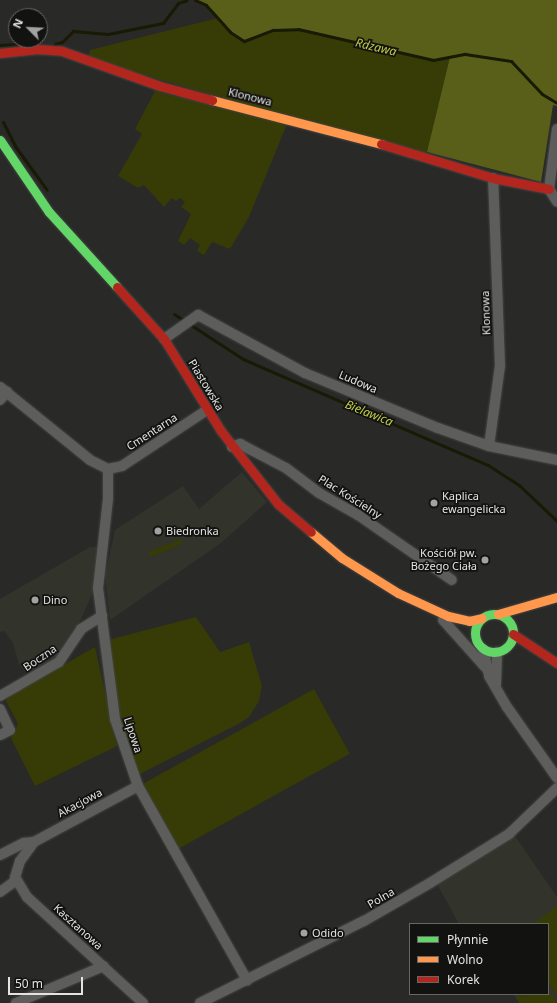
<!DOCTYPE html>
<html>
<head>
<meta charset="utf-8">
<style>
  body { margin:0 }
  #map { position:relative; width:557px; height:1003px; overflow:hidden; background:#292928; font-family:"Noto Sans",sans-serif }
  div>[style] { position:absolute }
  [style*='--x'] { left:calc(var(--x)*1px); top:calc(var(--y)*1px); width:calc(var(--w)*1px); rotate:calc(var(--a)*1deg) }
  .built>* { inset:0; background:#32332b }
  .green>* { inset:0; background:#373b05; transform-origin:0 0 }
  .forest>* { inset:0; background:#595f19 }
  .stream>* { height:3px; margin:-1.5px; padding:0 1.5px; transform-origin:1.5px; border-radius:1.5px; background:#181a04 }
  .roads { filter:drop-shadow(0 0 1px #444443) drop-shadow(0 0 1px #444443) }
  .street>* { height:10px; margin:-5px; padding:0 5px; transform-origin:5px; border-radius:5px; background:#5d5d5c }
  .fast>* { height:9px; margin:-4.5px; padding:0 4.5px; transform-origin:4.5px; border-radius:4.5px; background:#63d668 }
  .fast>.ring { margin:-4.5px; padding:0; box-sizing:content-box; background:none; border:9px solid #63d668; border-radius:50% }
  .slow>* { height:9px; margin:-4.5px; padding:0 4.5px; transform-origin:4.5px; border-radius:4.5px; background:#ff974d }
  .jam>* { height:9px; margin:-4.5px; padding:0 4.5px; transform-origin:4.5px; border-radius:4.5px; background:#b3261e }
  .dots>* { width:11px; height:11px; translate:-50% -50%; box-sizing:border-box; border:2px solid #121211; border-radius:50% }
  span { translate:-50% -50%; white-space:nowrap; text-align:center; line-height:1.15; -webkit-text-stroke:3.5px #121211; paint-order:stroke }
  .street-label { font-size:11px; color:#e3e3e1 }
  .poi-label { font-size:11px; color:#e3e3e1 }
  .left { translate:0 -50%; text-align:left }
  .right { translate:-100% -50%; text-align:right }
  .water-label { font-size:12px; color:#c1cd47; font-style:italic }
  .legend { position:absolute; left:409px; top:923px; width:140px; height:72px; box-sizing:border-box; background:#121211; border:1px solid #666664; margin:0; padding:5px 7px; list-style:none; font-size:12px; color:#e3e3e1 }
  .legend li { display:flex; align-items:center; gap:8px; height:20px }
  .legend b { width:20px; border:1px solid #666664 }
  .north { position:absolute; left:8px; top:8px; width:40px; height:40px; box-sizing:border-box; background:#121211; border:1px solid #666664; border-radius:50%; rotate:294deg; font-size:11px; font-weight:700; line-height:16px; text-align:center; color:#e3e3e1 }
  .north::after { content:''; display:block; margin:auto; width:14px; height:18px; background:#a2a2a0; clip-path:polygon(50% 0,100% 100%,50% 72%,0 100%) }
  .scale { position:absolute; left:8px; top:977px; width:75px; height:18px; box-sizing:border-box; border:2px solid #e3e3e1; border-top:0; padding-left:5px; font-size:12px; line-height:14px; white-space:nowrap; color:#e3e3e1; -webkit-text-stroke:3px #121211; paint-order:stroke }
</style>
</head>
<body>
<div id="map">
  <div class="built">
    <div style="clip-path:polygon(242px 472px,267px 502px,221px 543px,110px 620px,105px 576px,115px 530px,183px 486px,199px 509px)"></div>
    <div style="clip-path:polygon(90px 547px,97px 547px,92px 594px,78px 626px,55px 662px,29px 676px,19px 664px,13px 643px,4px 631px,0 632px,0 599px)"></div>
    <div style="clip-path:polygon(515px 836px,557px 897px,557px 1003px,519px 1003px,513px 994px,548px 994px,548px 924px,459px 924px,437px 884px)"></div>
  </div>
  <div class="green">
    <div style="clip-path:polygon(218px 18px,230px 32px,259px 37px,273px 30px,298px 29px,450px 57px,426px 157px,88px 59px,90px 50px)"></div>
    <div style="clip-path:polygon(155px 91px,287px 124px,249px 217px,230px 249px,212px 242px,204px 255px,197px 251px,200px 245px,190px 238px,184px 245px,178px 241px,191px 214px,181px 207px,185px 202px,180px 198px,176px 201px,172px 198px,164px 207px,144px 185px,138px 188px,118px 176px,142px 134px,135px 129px)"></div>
    <div style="left:181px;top:539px;width:5px;height:35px;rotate:68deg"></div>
    <div style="clip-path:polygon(196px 617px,220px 652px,249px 642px,262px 686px,259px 701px,249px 717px,240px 723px,138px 775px,121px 721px,108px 640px)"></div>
    <div style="clip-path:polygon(95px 647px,117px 746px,35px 786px,11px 738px,18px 724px,6px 701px,10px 695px)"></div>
    <div style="left:314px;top:689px;width:74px;height:196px;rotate:61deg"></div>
    <div style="clip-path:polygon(557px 906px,557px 995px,548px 983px,548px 924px,533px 924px)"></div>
    <div style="clip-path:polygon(548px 990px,557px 1003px,520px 1003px,515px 996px,548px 994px)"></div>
  </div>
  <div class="forest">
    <div style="clip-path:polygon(195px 0,557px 0,557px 106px,553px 105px,541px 182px,427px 152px,450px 57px,433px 60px,298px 29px,273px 30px,244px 41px,230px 32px,206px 5px)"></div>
  </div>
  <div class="stream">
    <div style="--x:195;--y:0;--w:12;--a:24"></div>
    <div style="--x:206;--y:5;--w:36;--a:48"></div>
    <div style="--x:230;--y:32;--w:17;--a:33"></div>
    <div style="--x:244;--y:41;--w:31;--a:-21"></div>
    <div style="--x:273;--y:30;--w:25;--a:-2"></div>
    <div style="--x:298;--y:29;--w:139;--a:12.9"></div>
    <div style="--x:433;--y:60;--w:33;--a:-11"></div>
    <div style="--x:465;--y:54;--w:47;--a:8.7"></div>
    <div style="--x:511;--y:61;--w:45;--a:46.8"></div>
    <div style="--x:542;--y:94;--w:17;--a:31"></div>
    <div style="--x:55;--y:44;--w:7;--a:-16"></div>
    <div style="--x:62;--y:42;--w:16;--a:-45"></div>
    <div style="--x:73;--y:31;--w:35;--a:5"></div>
    <div style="--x:108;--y:34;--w:56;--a:-11.3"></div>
    <div style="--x:163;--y:23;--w:25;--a:-53"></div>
    <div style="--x:178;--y:3;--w:9;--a:-18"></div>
    <div style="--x:0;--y:45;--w:33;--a:-3"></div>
    <div style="--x:3;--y:122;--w:27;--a:63"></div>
    <div style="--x:15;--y:146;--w:54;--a:54"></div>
    <div style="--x:174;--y:314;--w:82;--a:33.1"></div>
    <div style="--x:243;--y:359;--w:267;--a:23.4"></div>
    <div style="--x:488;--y:465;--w:38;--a:33"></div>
    <div style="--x:520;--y:486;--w:51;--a:43.4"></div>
  </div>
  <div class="roads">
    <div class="street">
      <div style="--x:557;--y:129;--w:61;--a:97.6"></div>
      <div style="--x:549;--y:189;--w:15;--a:58"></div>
      <div style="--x:164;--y:339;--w:42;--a:-35.2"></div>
      <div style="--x:198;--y:315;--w:122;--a:28.5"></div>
      <div style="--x:305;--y:373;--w:144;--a:22.5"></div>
      <div style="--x:438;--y:428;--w:54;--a:19.4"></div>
      <div style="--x:489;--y:446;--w:69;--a:11.6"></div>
      <div style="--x:0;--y:387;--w:116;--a:39"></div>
      <div style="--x:90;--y:460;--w:20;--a:27"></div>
      <div style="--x:108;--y:469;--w:14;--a:-12"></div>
      <div style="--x:122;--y:466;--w:102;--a:-33.4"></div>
      <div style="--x:0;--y:400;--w:11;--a:-49"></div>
      <div style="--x:489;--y:446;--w:81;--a:-82.2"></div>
      <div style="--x:500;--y:366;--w:188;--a:-92.1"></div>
      <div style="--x:232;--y:447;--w:9;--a:-21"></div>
      <div style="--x:240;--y:444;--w:52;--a:27.6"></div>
      <div style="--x:286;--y:468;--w:41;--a:37.1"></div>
      <div style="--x:319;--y:493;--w:45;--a:29.4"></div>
      <div style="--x:358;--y:515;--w:114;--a:34.7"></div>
      <div style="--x:108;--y:469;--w:30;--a:90"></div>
      <div style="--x:108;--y:499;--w:90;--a:96.4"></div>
      <div style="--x:98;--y:588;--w:132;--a:82.6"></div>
      <div style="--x:115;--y:719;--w:71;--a:71.1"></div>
      <div style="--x:138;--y:786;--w:223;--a:60.7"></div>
      <div style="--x:443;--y:620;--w:63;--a:48.2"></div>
      <div style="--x:483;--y:649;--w:28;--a:77"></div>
      <div style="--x:489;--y:676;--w:36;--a:60"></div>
      <div style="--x:507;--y:707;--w:87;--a:54.8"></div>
      <div style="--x:496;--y:684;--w:32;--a:-88"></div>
      <div style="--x:0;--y:696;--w:68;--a:-30"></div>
      <div style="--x:59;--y:662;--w:40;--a:-56"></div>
      <div style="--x:81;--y:629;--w:25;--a:-32"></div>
      <div style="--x:0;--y:709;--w:23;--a:65"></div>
      <div style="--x:10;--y:730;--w:11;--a:153"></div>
      <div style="--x:138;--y:786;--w:118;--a:151.7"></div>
      <div style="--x:34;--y:842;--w:24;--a:126"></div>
      <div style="--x:20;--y:861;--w:17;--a:107"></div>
      <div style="--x:15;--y:877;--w:23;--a:59"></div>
      <div style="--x:27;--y:897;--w:157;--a:42.4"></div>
      <div style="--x:0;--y:855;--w:27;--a:-27"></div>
      <div style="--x:24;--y:843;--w:10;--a:-6"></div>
      <div style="--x:0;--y:892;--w:19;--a:-36"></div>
      <div style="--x:16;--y:1003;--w:95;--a:-22.8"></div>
      <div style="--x:200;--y:1003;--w:183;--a:-26.6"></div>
      <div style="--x:364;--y:921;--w:76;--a:-29.9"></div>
      <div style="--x:430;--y:883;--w:93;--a:-31.8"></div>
      <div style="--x:509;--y:834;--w:66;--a:-43.8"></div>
    </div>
    <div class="fast">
      <div style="--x:0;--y:140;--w:87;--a:55.8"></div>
      <div style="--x:49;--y:212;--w:101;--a:47.8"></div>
      <div class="ring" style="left:475px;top:614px;width:29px;height:29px"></div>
    </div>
    <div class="slow">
      <div style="--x:212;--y:100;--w:175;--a:14.6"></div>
      <div style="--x:311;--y:532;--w:40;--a:40"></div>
      <div style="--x:342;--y:558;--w:66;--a:32"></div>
      <div style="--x:398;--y:593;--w:55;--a:24.7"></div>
      <div style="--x:448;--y:616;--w:22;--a:13"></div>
      <div style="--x:469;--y:621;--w:13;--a:-13"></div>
      <div style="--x:498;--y:614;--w:61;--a:-16.1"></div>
    </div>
    <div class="jam">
      <div style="--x:0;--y:53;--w:36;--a:-6"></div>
      <div style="--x:36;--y:49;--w:26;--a:4"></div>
      <div style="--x:62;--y:51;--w:104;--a:19.7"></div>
      <div style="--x:160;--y:86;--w:54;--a:15.1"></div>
      <div style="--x:381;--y:144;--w:117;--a:16.9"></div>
      <div style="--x:493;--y:178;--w:57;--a:11.1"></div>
      <div style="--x:117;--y:287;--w:70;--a:47.9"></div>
      <div style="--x:164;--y:339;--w:108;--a:58.2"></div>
      <div style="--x:221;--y:431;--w:93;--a:52"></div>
      <div style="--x:278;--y:504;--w:43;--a:40.3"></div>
      <div style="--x:513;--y:634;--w:53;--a:33.4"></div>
    </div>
  </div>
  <div class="dots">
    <div style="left:434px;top:503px;background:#a2a2a0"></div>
    <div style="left:158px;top:531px;background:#a2a2a0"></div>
    <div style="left:485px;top:560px;background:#a2a2a0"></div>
    <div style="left:35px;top:600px;background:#a2a2a0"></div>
    <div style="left:304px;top:933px;background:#a2a2a0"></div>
  </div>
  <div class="street-label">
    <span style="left:250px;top:97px;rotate:14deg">Klonowa</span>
    <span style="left:486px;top:313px;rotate:-92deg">Klonowa</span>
    <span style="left:358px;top:382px;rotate:23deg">Ludowa</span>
    <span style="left:206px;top:385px;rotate:59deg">Piastowska</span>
    <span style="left:152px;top:432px;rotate:-33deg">Cmentarna</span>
    <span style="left:350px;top:497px;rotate:32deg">Plac Kościelny</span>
    <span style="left:40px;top:658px;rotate:-34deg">Boczna</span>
    <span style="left:133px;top:735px;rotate:72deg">Lipowa</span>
    <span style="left:80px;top:803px;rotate:-28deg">Akacjowa</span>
    <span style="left:381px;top:898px;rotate:-30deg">Polna</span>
    <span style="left:78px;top:927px;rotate:42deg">Kasztanowa</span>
  </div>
  <div class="poi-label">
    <span class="left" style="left:442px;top:503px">Kaplica<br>ewangelicka</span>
    <span class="left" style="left:166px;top:531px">Biedronka</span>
    <span class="right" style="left:477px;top:560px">Kościół pw.<br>Bożego Ciała</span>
    <span class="left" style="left:43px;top:600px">Dino</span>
    <span class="left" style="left:312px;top:933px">Odido</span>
  </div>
  <div class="water-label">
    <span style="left:376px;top:47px;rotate:13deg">Rdzawa</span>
    <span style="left:369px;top:413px;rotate:22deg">Bielawica</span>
  </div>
  <ul class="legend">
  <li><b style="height:5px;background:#63d668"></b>Płynnie</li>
  <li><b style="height:5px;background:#ff974d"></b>Wolno</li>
  <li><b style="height:5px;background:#b3261e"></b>Korek</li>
  </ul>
  <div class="north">N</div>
  <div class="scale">50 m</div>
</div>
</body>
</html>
